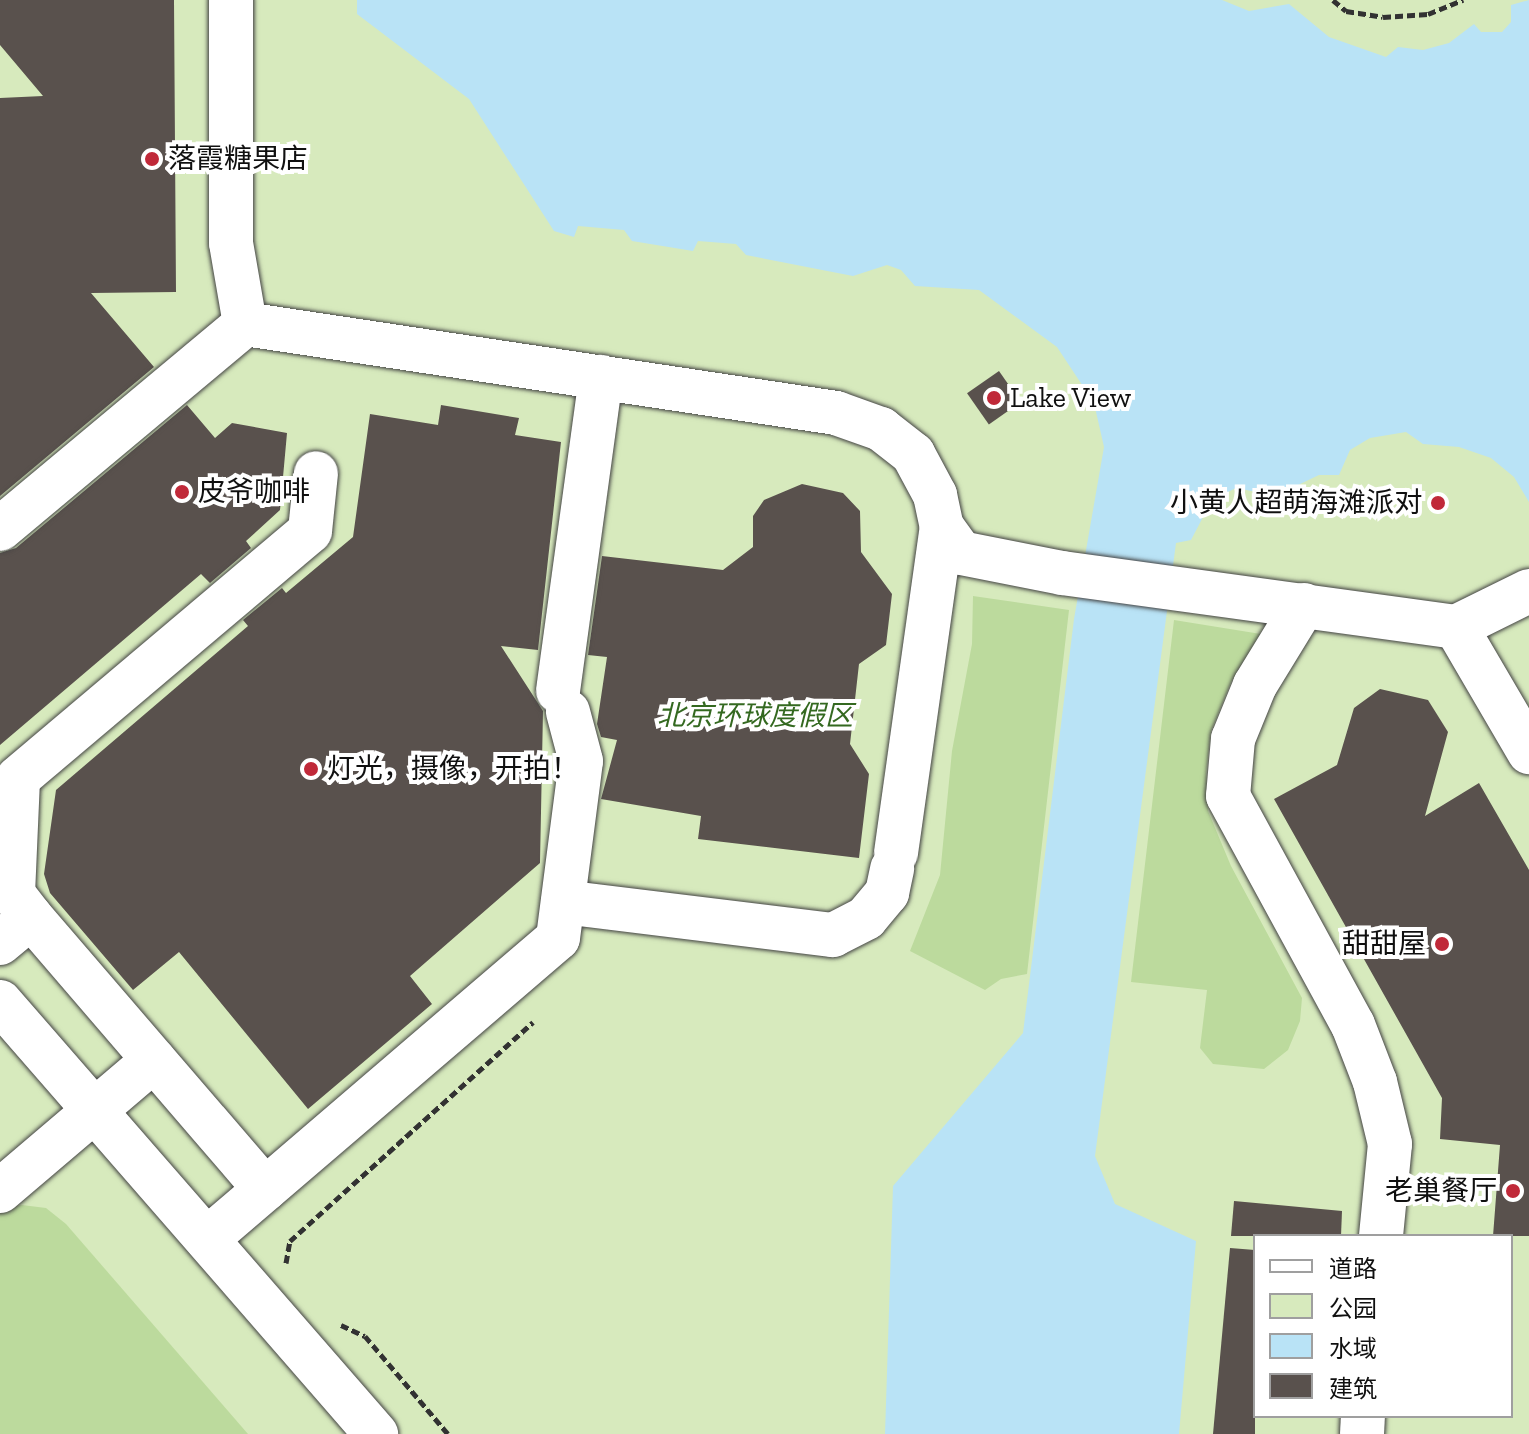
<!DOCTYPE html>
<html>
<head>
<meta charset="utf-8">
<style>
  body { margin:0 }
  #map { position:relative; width:1529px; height:1434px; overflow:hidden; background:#fffcf4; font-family:"Zilla Slab","Noto Sans SC",serif }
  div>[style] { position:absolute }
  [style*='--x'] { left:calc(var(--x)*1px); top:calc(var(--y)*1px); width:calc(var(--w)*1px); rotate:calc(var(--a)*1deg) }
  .green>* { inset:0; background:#d7eabd }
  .forest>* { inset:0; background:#bcda9d }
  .water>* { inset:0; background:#b9e3f6 }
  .building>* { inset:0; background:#59514d; transform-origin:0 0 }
  .path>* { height:5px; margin-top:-2.5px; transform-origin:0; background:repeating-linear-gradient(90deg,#323232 0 8px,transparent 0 12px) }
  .roads { filter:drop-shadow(0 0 2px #434343) drop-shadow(0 0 2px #434343) }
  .minor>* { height:44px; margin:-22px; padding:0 22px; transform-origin:22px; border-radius:22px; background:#fff }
  .dots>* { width:22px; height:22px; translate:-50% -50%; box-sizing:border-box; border:4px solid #fff; border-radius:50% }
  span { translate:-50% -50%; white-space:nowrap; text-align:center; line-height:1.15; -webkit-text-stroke:8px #fff; paint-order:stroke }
  .poi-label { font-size:28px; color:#101010 }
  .left { translate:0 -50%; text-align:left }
  .right { translate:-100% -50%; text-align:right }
  .park-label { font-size:28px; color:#346920; font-style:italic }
  .legend { position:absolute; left:1253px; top:1234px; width:260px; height:184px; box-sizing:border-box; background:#fff; border:2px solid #9f9f9f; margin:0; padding:10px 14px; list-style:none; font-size:24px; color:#101010 }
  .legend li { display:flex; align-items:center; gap:16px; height:40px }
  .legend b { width:40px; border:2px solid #9f9f9f }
</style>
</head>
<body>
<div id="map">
  <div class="green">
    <div style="clip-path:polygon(evenodd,0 0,1529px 0,1529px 1434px,54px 1434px,0 1376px,0 0,1255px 1236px,1511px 1236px,1511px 1416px,1255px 1416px,1255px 1236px)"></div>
  </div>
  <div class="forest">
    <div style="clip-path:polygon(973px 596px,1069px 610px,1027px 974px,1001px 979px,985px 990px,910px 951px,940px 875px,952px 751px,972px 644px)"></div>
    <div style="clip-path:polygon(1174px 620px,1267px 635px,1231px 682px,1211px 731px,1206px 772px,1208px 811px,1231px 866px,1302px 998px,1300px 1021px,1288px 1050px,1264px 1069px,1213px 1064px,1200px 1048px,1207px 990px,1131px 982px)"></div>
    <div style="clip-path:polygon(22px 1205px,46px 1208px,66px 1224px,248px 1434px,0 1434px,0 1208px)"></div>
  </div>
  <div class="water">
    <div style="clip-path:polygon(357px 0,1222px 0,1249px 11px,1289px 4px,1329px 37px,1386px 57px,1398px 47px,1423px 50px,1449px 43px,1474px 24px,1481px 32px,1502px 32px,1511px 22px,1511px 5px,1529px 0,1529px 502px,1514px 477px,1491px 458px,1459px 447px,1423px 444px,1406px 432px,1370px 438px,1350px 450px,1339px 475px,1319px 475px,1298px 485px,1288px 498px,1236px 488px,1212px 500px,1191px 540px,1176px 543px,1095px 1156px,1115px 1204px,1196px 1241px,1179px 1434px,885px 1434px,893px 1186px,1023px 1033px,1074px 619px,1104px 447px,1094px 403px,1057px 347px,979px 290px,915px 286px,901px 270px,887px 265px,853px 276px,746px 255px,736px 244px,698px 241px,693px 251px,632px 241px,624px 230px,578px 226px,574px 237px,554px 231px,469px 99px,357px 14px)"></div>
  </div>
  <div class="building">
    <div style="clip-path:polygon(0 0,174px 0,176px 292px,91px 293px,154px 367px,0 496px,0 98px,43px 96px,0 45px)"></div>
    <div style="left:999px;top:371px;width:38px;height:39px;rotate:55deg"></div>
    <div style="clip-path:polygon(187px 405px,215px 438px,232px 423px,287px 433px,280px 510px,246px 541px,251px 548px,210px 583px,201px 574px,0 745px,0 553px,16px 548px)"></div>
    <div style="clip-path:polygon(441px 405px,519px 418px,515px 435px,561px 442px,538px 650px,501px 646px,543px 711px,540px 863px,410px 976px,432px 1004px,308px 1109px,179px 952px,133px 990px,50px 893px,44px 874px,56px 790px,248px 626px,243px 620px,282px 588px,286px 593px,353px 537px,370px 414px,438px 425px)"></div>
    <div style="clip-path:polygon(802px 484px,843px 493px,860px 511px,861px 552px,892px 594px,886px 645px,859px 664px,850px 744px,869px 774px,859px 858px,698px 839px,701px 816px,601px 799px,617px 740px,601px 737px,597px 724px,607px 657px,588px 655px,602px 556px,723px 570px,753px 547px,753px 516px,764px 500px)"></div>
    <div style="clip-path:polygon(1380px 689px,1428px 700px,1448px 732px,1425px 816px,1479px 783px,1529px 870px,1529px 1236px,1493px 1236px,1500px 1145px,1440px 1139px,1442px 1098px,1274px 799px,1337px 765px,1354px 708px)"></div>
    <div style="clip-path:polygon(1234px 1201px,1342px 1211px,1341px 1236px,1231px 1236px)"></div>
    <div style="clip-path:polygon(1230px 1248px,1255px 1250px,1255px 1434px,1213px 1434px)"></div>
  </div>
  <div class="path">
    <div style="--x:1333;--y:0;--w:17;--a:40"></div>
    <div style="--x:1346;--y:11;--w:37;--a:9"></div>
    <div style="--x:1383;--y:17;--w:45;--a:-3.8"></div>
    <div style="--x:1428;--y:14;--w:38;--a:-22"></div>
    <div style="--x:286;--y:1263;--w:22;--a:-80"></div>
    <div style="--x:290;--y:1241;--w:327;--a:-42"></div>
    <div style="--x:341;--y:1325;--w:26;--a:25"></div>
    <div style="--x:365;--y:1336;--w:128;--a:49.7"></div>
  </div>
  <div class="roads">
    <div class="minor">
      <div style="--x:245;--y:324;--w:598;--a:8.56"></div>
      <div style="--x:836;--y:413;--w:48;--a:19.6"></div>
      <div style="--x:881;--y:429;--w:41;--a:38"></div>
      <div style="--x:913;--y:454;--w:47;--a:61.8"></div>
      <div style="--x:935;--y:495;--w:33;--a:78"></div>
      <div style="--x:942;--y:527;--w:32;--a:54"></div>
      <div style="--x:961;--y:553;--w:103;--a:11.2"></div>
      <div style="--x:1062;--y:573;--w:398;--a:7.8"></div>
      <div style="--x:1456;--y:627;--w:145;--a:59.7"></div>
      <div style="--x:0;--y:529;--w:319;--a:-39.9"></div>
      <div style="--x:245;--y:324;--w:82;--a:-99.8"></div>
      <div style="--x:231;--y:243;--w:243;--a:-90"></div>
      <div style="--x:1304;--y:605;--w:94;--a:121.5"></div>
      <div style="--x:1255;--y:685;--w:58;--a:112.2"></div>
      <div style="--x:1233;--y:739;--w:57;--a:95"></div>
      <div style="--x:1228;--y:796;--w:261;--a:61.4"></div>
      <div style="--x:1353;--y:1025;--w:61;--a:68.9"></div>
      <div style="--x:1375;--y:1082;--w:64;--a:76.4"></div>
      <div style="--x:1390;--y:1144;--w:92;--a:95.6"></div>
      <div style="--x:1456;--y:627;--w:81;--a:-26.3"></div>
      <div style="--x:558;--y:691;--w:317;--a:-82.2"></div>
      <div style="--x:896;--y:853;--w:329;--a:-82"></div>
      <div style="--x:563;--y:902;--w:272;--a:7"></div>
      <div style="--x:833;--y:935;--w:37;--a:-27"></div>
      <div style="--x:866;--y:918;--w:33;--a:-50"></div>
      <div style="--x:887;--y:893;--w:25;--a:-78"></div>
      <div style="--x:31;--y:917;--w:29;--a:-128"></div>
      <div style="--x:13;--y:894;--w:116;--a:-87.5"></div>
      <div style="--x:18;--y:778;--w:382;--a:-40.2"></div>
      <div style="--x:310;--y:531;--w:58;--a:-84.1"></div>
      <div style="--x:0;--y:943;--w:40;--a:-40"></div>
      <div style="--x:31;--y:917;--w:359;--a:49.3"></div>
      <div style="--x:0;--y:1002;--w:573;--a:48.96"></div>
      <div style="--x:0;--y:1191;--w:202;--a:-40.4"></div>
      <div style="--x:207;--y:1239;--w:462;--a:-40.6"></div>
      <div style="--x:558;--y:938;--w:178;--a:-82.6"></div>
      <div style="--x:581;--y:761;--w:51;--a:-104.9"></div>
      <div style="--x:1362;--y:1434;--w:18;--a:-87"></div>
    </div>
  </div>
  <div class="dots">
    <div style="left:152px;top:159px;background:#c02939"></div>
    <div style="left:994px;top:398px;background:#c02939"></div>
    <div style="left:182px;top:492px;background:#c02939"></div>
    <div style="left:1438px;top:503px;background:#c02939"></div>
    <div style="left:311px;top:769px;background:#c02939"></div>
    <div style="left:1442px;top:944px;background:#c02939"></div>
    <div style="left:1513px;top:1191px;background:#c02939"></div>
  </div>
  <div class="poi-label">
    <span class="left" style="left:168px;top:159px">落霞糖果店</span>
    <span class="left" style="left:1010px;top:398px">Lake View</span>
    <span class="left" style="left:198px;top:492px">皮爷咖啡</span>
    <span class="right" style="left:1422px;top:503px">小黄人超萌海滩派对</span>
    <span class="left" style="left:327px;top:769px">灯光，摄像，开拍！</span>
    <span class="right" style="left:1426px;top:944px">甜甜屋</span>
    <span class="right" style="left:1497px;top:1191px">老巢餐厅</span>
  </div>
  <div class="park-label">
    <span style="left:755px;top:716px">北京环球度假区</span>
  </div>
  <ul class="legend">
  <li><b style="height:10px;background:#fff"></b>道路</li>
  <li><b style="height:22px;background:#d7eabd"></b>公园</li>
  <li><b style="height:22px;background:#b9e3f6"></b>水域</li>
  <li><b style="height:22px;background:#59514d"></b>建筑</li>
  </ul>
</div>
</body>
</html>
